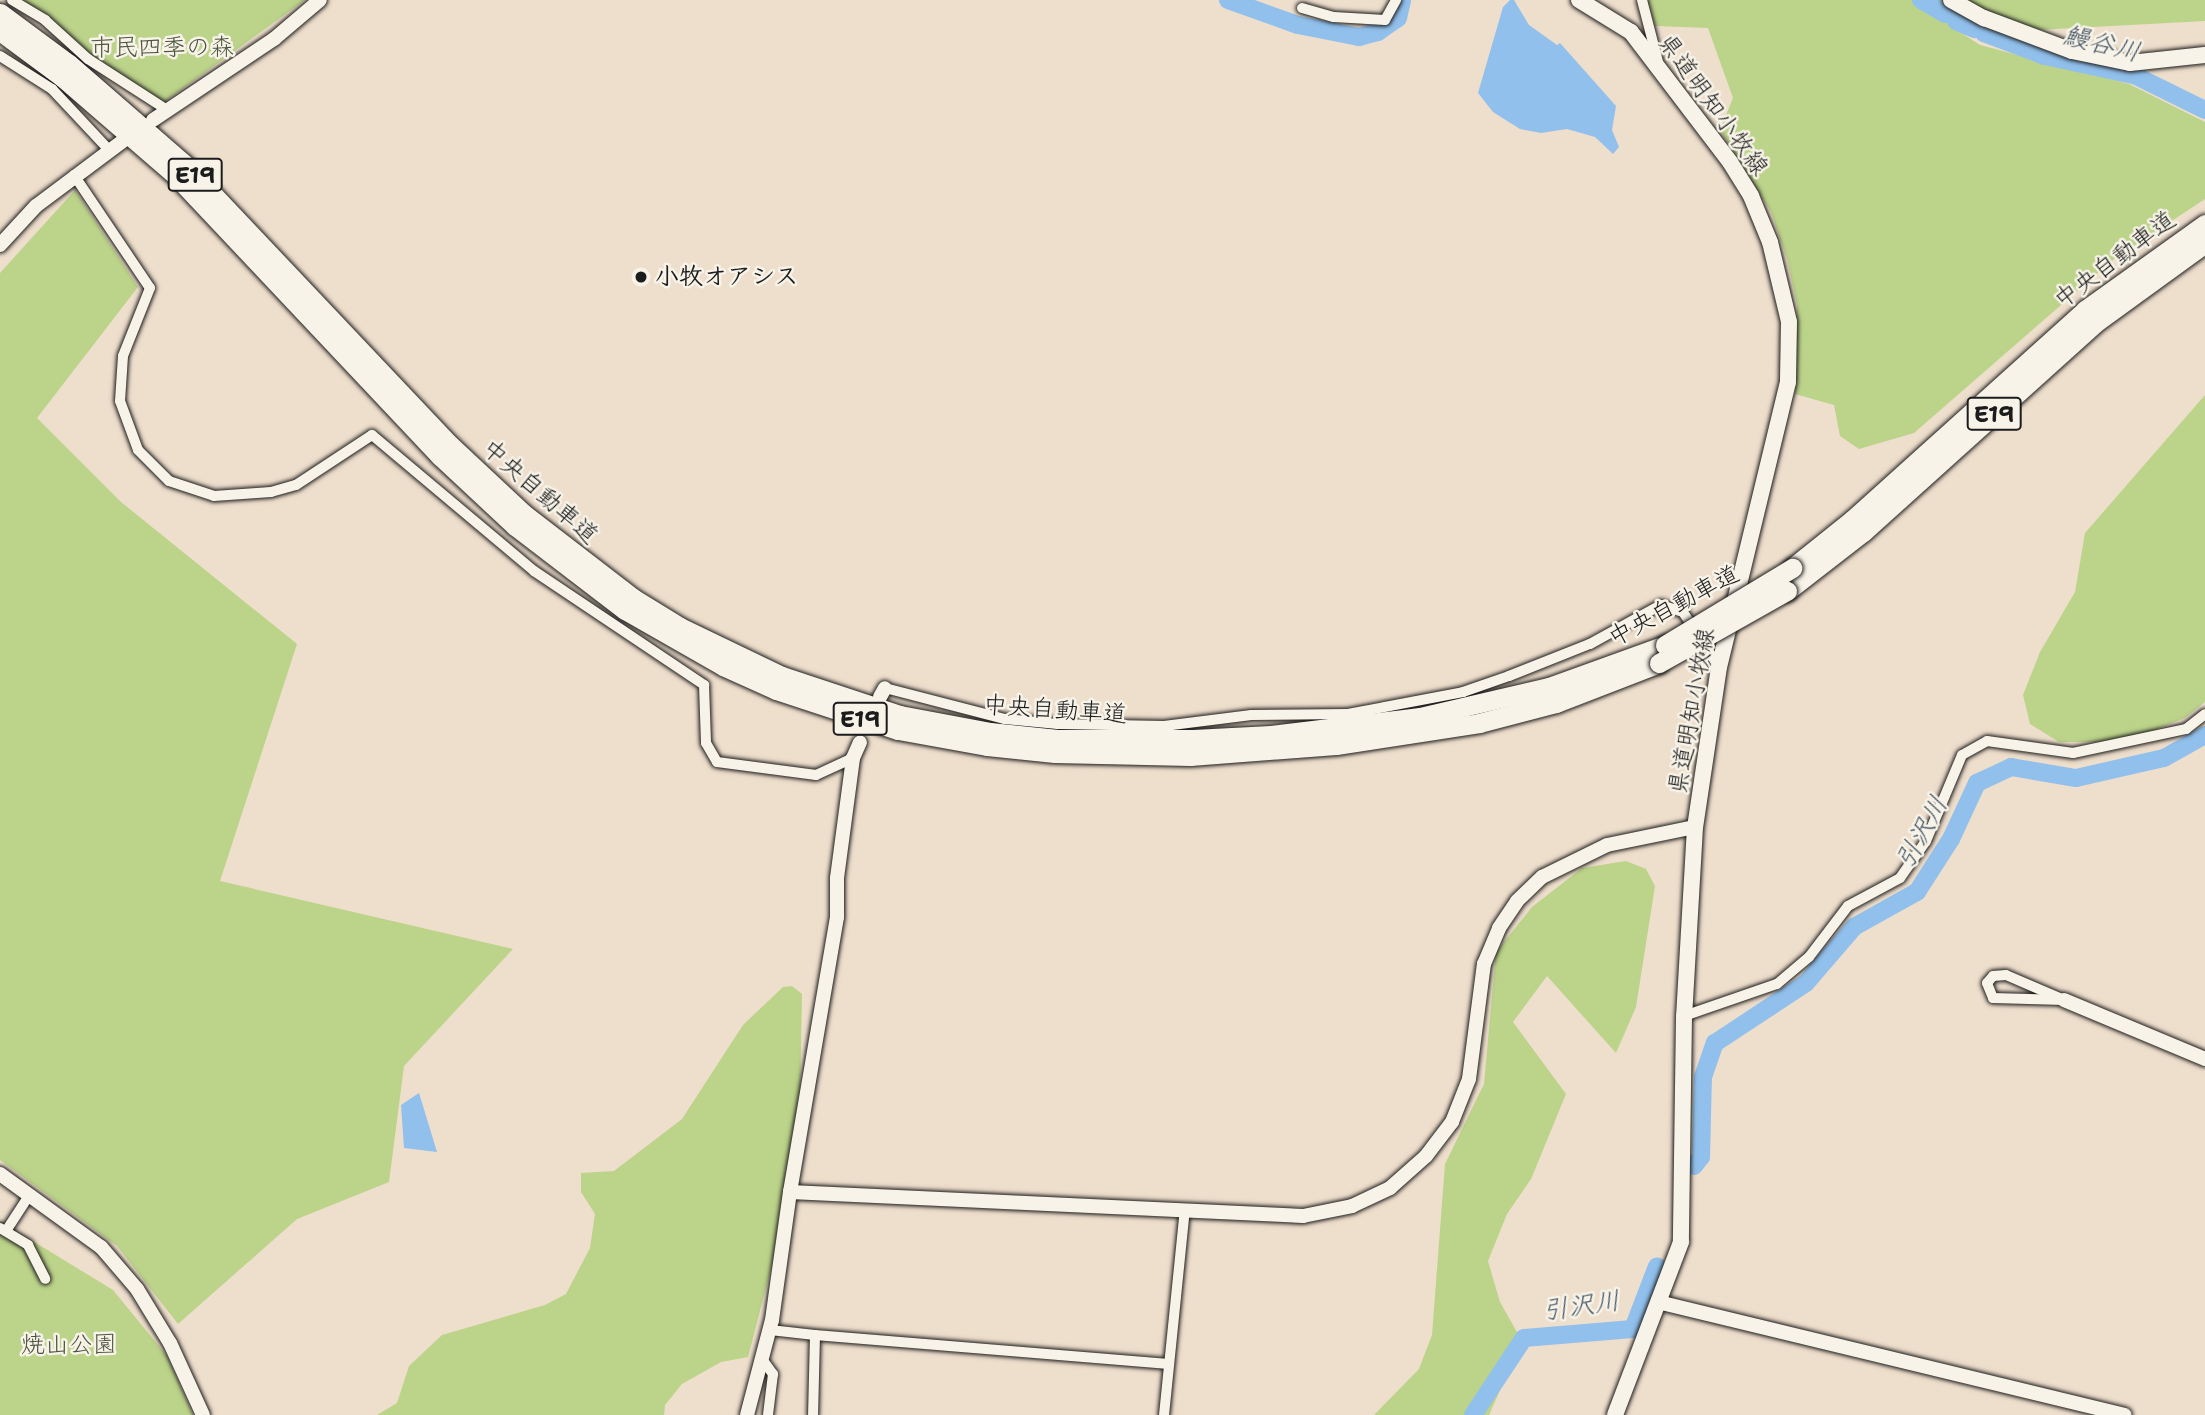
<!DOCTYPE html>
<html>
<head>
<meta charset="utf-8">
<style>
  body { margin:0 }
  #map { position:relative; width:2205px; height:1415px; overflow:hidden; background:#eedecc; font-family:"Shantell Sans","Klee One",sans-serif }
  div>[style] { position:absolute }
  [style*='--x'] { left:calc(var(--x)*1px); top:calc(var(--y)*1px); width:calc(var(--w)*1px); rotate:calc(var(--a)*1deg) }
  .green>* { inset:0; background:#bcd38a }
  .water>* { inset:0; background:#91c0ec }
  .river>* { height:18px; margin:-9px; padding:0 9px; transform-origin:9px; border-radius:9px; background:#91c0ec }
  .roads { filter:drop-shadow(0 0 2px #1c1c1c) drop-shadow(0 0 2px #1c1c1c) }
  .minor>* { height:10px; margin:-5px; padding:0 5px; transform-origin:5px; border-radius:5px; background:#f7f3e8 }
  .tertiary>* { height:14px; margin:-7px; padding:0 7px; transform-origin:7px; border-radius:7px; background:#f7f3e8 }
  .secondary>* { height:16px; margin:-8px; padding:0 8px; transform-origin:8px; border-radius:8px; background:#f7f3e8 }
  .motorway>* { height:19px; margin:-9.5px; padding:0 9.5px; transform-origin:9.5px; border-radius:9.5px; background:#f7f3e8 }
  .bridges { filter:drop-shadow(0 0 2px #1c1c1c) drop-shadow(0 0 2px #1c1c1c) }
  .motorway-bridge>* { height:19px; margin:-9.5px; padding:0 9.5px; transform-origin:9.5px; border-radius:9.5px; background:#f7f3e8 }
  .dots>* { width:19px; height:19px; translate:-50% -50%; box-sizing:border-box; border:4px solid #f7f3e8; border-radius:50% }
  span { translate:-50% -50%; white-space:nowrap; text-align:center; line-height:1.15; -webkit-text-stroke:5px #f7f3e8; paint-order:stroke }
  .shield-label span { padding:2px 5px; background:#f7f3e8; border:2px solid; border-radius:5px; -webkit-text-stroke-width:0 }
  .shield-label { font-size:23px; color:#1c1c1c; font-weight:700 }
  .park-label { font-size:24px; color:#4c533d }
  .street-label { font-size:24px; color:#1c1c1c }
  .poi-label { font-size:24px; color:#1c1c1c; font-weight:700 }
  .left { translate:0 -50%; text-align:left }
  .water-label { font-size:26px; color:#455565; font-style:italic }
</style>
</head>
<body>
<div id="map">
  <div class="green">
    <div style="clip-path:polygon(17px 0,305px 0,164px 102px,92px 58px)"></div>
    <div style="clip-path:polygon(1647px 0,2205px 0,2205px 21px,1963px 34px,1980px 45px,2129px 84px,2205px 122px,2205px 199px,2114px 259px,1914px 433px,1859px 449px,1840px 436px,1834px 405px,1795px 394px,1797px 305px,1787px 259px,1771px 212px,1720px 130px,1733px 98px,1708px 28px,1655px 26px)"></div>
    <div style="clip-path:polygon(75px 190px,138px 287px,37px 418px,121px 502px,297px 644px,220px 881px,513px 949px,404px 1066px,389px 1182px,297px 1219px,178px 1324px,117px 1246px,0 1160px,0 273px)"></div>
    <div style="clip-path:polygon(2205px 395px,2205px 702px,2185px 718px,2151px 731px,2105px 742px,2059px 742px,2030px 724px,2023px 695px,2040px 652px,2075px 592px,2085px 533px)"></div>
    <div style="clip-path:polygon(1626px 861px,1646px 869px,1655px 886px,1636px 1007px,1616px 1053px,1547px 976px,1513px 1022px,1566px 1094px,1531px 1179px,1507px 1214px,1488px 1261px,1500px 1302px,1522px 1341px,1489px 1415px,1374px 1415px,1419px 1369px,1432px 1335px,1445px 1164px,1484px 1084px,1496px 952px,1532px 907px,1582px 868px)"></div>
    <div style="clip-path:polygon(792px 986px,802px 994px,800px 1101px,773px 1261px,748px 1357px,721px 1362px,682px 1384px,665px 1405px,664px 1415px,377px 1415px,397px 1403px,409px 1366px,442px 1335px,545px 1305px,566px 1294px,590px 1248px,595px 1214px,581px 1192px,581px 1173px,614px 1171px,682px 1119px,743px 1025px,783px 987px)"></div>
    <div style="clip-path:polygon(0 1221px,113px 1290px,167px 1356px,193px 1415px,0 1415px)"></div>
  </div>
  <div class="water">
    <div style="clip-path:polygon(1510px 0,1514px 0,1529px 25px,1557px 45px,1560px 43px,1616px 106px,1612px 130px,1619px 147px,1613px 154px,1595px 137px,1567px 129px,1541px 133px,1520px 129px,1493px 112px,1478px 93px,1503px 7px)"></div>
    <div style="clip-path:polygon(419px 1093px,437px 1152px,404px 1148px,401px 1105px)"></div>
  </div>
  <div class="river">
    <div style="--x:1228;--y:0;--w:74;--a:19.7"></div>
    <div style="--x:1298;--y:25;--w:62;--a:11.1"></div>
    <div style="--x:1359;--y:37;--w:20;--a:-15"></div>
    <div style="--x:1378;--y:32;--w:24;--a:-35"></div>
    <div style="--x:1398;--y:18;--w:18;--a:-77"></div>
    <div style="--x:1921;--y:0;--w:28;--a:30"></div>
    <div style="--x:1956;--y:21;--w:20;--a:24"></div>
    <div style="--x:1984;--y:33;--w:65;--a:20.7"></div>
    <div style="--x:2045;--y:56;--w:91;--a:12.1"></div>
    <div style="--x:2134;--y:75;--w:79;--a:26.2"></div>
    <div style="--x:1694;--y:1166;--w:11;--a:-52"></div>
    <div style="--x:1701;--y:1157;--w:80;--a:-88.6"></div>
    <div style="--x:1703;--y:1077;--w:36;--a:-71"></div>
    <div style="--x:1715;--y:1043;--w:109;--a:-33.4"></div>
    <div style="--x:1806;--y:983;--w:74;--a:-49.4"></div>
    <div style="--x:1854;--y:927;--w:72;--a:-29.1"></div>
    <div style="--x:1917;--y:892;--w:63;--a:-57.3"></div>
    <div style="--x:1951;--y:839;--w:62;--a:-65.1"></div>
    <div style="--x:1977;--y:783;--w:38;--a:-25"></div>
    <div style="--x:2011;--y:767;--w:66;--a:9.6"></div>
    <div style="--x:2076;--y:778;--w:90;--a:-12.8"></div>
    <div style="--x:2164;--y:758;--w:47;--a:-29.3"></div>
    <div style="--x:1473;--y:1415;--w:92;--a:-56.5"></div>
    <div style="--x:1524;--y:1338;--w:109;--a:-4.7"></div>
    <div style="--x:1633;--y:1329;--w:67;--a:-69.1"></div>
  </div>
  <div class="roads">
    <div class="minor">
      <div style="--x:12;--y:0;--w:39;--a:31"></div>
      <div style="--x:45;--y:20;--w:58;--a:42.2"></div>
      <div style="--x:88;--y:59;--w:94;--a:32.8"></div>
      <div style="--x:1642;--y:0;--w:64;--a:75.5"></div>
      <div style="--x:1302;--y:8;--w:33;--a:16"></div>
      <div style="--x:1334;--y:17;--w:51;--a:3.4"></div>
      <div style="--x:1385;--y:20;--w:23;--a:-61"></div>
      <div style="--x:0;--y:56;--w:62;--a:32.4"></div>
      <div style="--x:52;--y:89;--w:85;--a:46.9"></div>
      <div style="--x:74;--y:175;--w:136;--a:56.1"></div>
      <div style="--x:150;--y:288;--w:73;--a:111.7"></div>
      <div style="--x:123;--y:356;--w:45;--a:93.8"></div>
      <div style="--x:120;--y:401;--w:52;--a:69.8"></div>
      <div style="--x:138;--y:450;--w:44;--a:45"></div>
      <div style="--x:169;--y:481;--w:47;--a:18.4"></div>
      <div style="--x:214;--y:496;--w:57;--a:-4"></div>
      <div style="--x:271;--y:492;--w:26;--a:-16"></div>
      <div style="--x:296;--y:485;--w:91;--a:-33.3"></div>
      <div style="--x:372;--y:435;--w:212;--a:40"></div>
      <div style="--x:534;--y:571;--w:205;--a:33.8"></div>
      <div style="--x:704;--y:685;--w:58;--a:88"></div>
      <div style="--x:706;--y:743;--w:22;--a:60"></div>
      <div style="--x:717;--y:762;--w:100;--a:7.5"></div>
      <div style="--x:816;--y:775;--w:41;--a:-24.7"></div>
      <div style="--x:885;--y:688;--w:124;--a:14.5"></div>
      <div style="--x:1005;--y:719;--w:53;--a:5.4"></div>
      <div style="--x:1058;--y:724;--w:106;--a:1.1"></div>
      <div style="--x:1164;--y:726;--w:88;--a:-7.2"></div>
      <div style="--x:1251;--y:715;--w:97;--a:-0.6"></div>
      <div style="--x:1348;--y:714;--w:117;--a:-10.8"></div>
      <div style="--x:1463;--y:692;--w:49;--a:-19.2"></div>
      <div style="--x:1509;--y:676;--w:87;--a:-21.6"></div>
      <div style="--x:1590;--y:644;--w:81;--a:-28.8"></div>
      <div style="--x:1661;--y:605;--w:23;--a:18"></div>
      <div style="--x:1683;--y:612;--w:66;--a:56.8"></div>
      <div style="--x:2006;--y:975;--w:63;--a:23.3"></div>
      <div style="--x:2064;--y:1000;--w:71;--a:-178.4"></div>
      <div style="--x:1993;--y:998;--w:16;--a:-112"></div>
      <div style="--x:1987;--y:983;--w:9;--a:-49"></div>
      <div style="--x:1993;--y:976;--w:13;--a:-4"></div>
      <div style="--x:1684;--y:1016;--w:98;--a:-19"></div>
      <div style="--x:1777;--y:984;--w:42;--a:-40.2"></div>
      <div style="--x:1809;--y:957;--w:64;--a:-52.6"></div>
      <div style="--x:1848;--y:906;--w:59;--a:-28.3"></div>
      <div style="--x:1900;--y:878;--w:45;--a:-54.9"></div>
      <div style="--x:1926;--y:841;--w:93;--a:-67.3"></div>
      <div style="--x:1962;--y:755;--w:29;--a:-29"></div>
      <div style="--x:1987;--y:741;--w:87;--a:7.9"></div>
      <div style="--x:2073;--y:753;--w:116;--a:-12"></div>
      <div style="--x:2186;--y:729;--w:24;--a:-38"></div>
      <div style="--x:0;--y:1228;--w:33;--a:31"></div>
      <div style="--x:28;--y:1245;--w:38;--a:63"></div>
      <div style="--x:6;--y:1231;--w:44;--a:-57"></div>
      <div style="--x:770;--y:1330;--w:45;--a:6.3"></div>
      <div style="--x:815;--y:1335;--w:80;--a:91.4"></div>
      <div style="--x:815;--y:1335;--w:355;--a:4.7"></div>
      <div style="--x:762;--y:1359;--w:19;--a:54"></div>
      <div style="--x:773;--y:1374;--w:41;--a:97"></div>
      <div style="--x:1164;--y:1415;--w:206;--a:-84.2"></div>
    </div>
    <div class="tertiary">
      <div style="--x:153;--y:120;--w:146;--a:-33.8"></div>
      <div style="--x:274;--y:39;--w:60;--a:-40.3"></div>
      <div style="--x:0;--y:245;--w:53;--a:-47.3"></div>
      <div style="--x:36;--y:206;--w:109;--a:-36.8"></div>
      <div style="--x:880;--y:697;--w:10;--a:-61"></div>
      <div style="--x:2064;--y:1000;--w:153;--a:22.7"></div>
      <div style="--x:0;--y:1174;--w:125;--a:35.9"></div>
      <div style="--x:101;--y:1247;--w:55;--a:49.4"></div>
      <div style="--x:137;--y:1289;--w:63;--a:58.6"></div>
      <div style="--x:170;--y:1343;--w:79;--a:65.4"></div>
      <div style="--x:790;--y:1192;--w:279;--a:-80.3"></div>
      <div style="--x:837;--y:917;--w:39;--a:-90"></div>
      <div style="--x:837;--y:878;--w:121;--a:-82.4"></div>
      <div style="--x:853;--y:758;--w:17;--a:-66"></div>
      <div style="--x:1658;--y:1302;--w:480;--a:13.6"></div>
      <div style="--x:747;--y:1415;--w:98;--a:-75.3"></div>
      <div style="--x:772;--y:1320;--w:129;--a:-82"></div>
      <div style="--x:790;--y:1192;--w:514;--a:2.68"></div>
      <div style="--x:1303;--y:1216;--w:50;--a:-11.5"></div>
      <div style="--x:1352;--y:1206;--w:42;--a:-25.3"></div>
      <div style="--x:1390;--y:1188;--w:48;--a:-41.6"></div>
      <div style="--x:1426;--y:1156;--w:43;--a:-52.6"></div>
      <div style="--x:1452;--y:1122;--w:46;--a:-68.4"></div>
      <div style="--x:1469;--y:1079;--w:116;--a:-82.6"></div>
      <div style="--x:1484;--y:964;--w:39;--a:-67"></div>
      <div style="--x:1499;--y:928;--w:32;--a:-56"></div>
      <div style="--x:1517;--y:901;--w:35;--a:-44"></div>
      <div style="--x:1542;--y:877;--w:72;--a:-26.2"></div>
      <div style="--x:1607;--y:845;--w:90;--a:-11.6"></div>
    </div>
    <div class="secondary">
      <div style="--x:1579;--y:0;--w:61;--a:31.6"></div>
      <div style="--x:1631;--y:32;--w:163;--a:52.7"></div>
      <div style="--x:1730;--y:162;--w:40;--a:58"></div>
      <div style="--x:1751;--y:196;--w:50;--a:67.6"></div>
      <div style="--x:1770;--y:242;--w:82;--a:76.6"></div>
      <div style="--x:1789;--y:322;--w:60;--a:91"></div>
      <div style="--x:1788;--y:382;--w:293;--a:103.6"></div>
      <div style="--x:1719;--y:667;--w:162;--a:98.5"></div>
      <div style="--x:1695;--y:827;--w:189;--a:93.3"></div>
      <div style="--x:1684;--y:1016;--w:226;--a:90.8"></div>
      <div style="--x:1681;--y:1242;--w:185;--a:110.9"></div>
      <div style="--x:1951;--y:0;--w:38;--a:29"></div>
      <div style="--x:1984;--y:18;--w:94;--a:20.6"></div>
      <div style="--x:2072;--y:51;--w:59;--a:11.7"></div>
      <div style="--x:2130;--y:63;--w:75;--a:-6.1"></div>
    </div>
    <div class="motorway">
      <div style="--x:0;--y:13;--w:86;--a:36.5"></div>
      <div style="--x:69;--y:64;--w:154;--a:41"></div>
      <div style="--x:185;--y:165;--w:386;--a:46.6"></div>
      <div style="--x:450;--y:445;--w:101;--a:43"></div>
      <div style="--x:524;--y:514;--w:138;--a:37.6"></div>
      <div style="--x:633;--y:598;--w:55;--a:31.7"></div>
      <div style="--x:680;--y:627;--w:113;--a:25.7"></div>
      <div style="--x:782;--y:676;--w:124;--a:18.3"></div>
      <div style="--x:900;--y:715;--w:92;--a:10.7"></div>
      <div style="--x:990;--y:732;--w:68;--a:5.9"></div>
      <div style="--x:1058;--y:739;--w:135;--a:0"></div>
      <div style="--x:1193;--y:739;--w:78;--a:-2.9"></div>
      <div style="--x:1271;--y:735;--w:150;--a:-6.9"></div>
      <div style="--x:1420;--y:717;--w:132;--a:-13.1"></div>
      <div style="--x:1549;--y:687;--w:123;--a:-19.9"></div>
      <div style="--x:0;--y:31;--w:77;--a:36.6"></div>
      <div style="--x:62;--y:77;--w:150;--a:40.9"></div>
      <div style="--x:175;--y:175;--w:386;--a:46.7"></div>
      <div style="--x:440;--y:456;--w:103;--a:43"></div>
      <div style="--x:515;--y:526;--w:138;--a:37.4"></div>
      <div style="--x:625;--y:610;--w:113;--a:29.7"></div>
      <div style="--x:723;--y:666;--w:58;--a:24.4"></div>
      <div style="--x:776;--y:690;--w:128;--a:18.2"></div>
      <div style="--x:898;--y:730;--w:90;--a:10.2"></div>
      <div style="--x:987;--y:746;--w:68;--a:5.9"></div>
      <div style="--x:1055;--y:753;--w:135;--a:1.3"></div>
      <div style="--x:1190;--y:756;--w:146;--a:-4.3"></div>
      <div style="--x:1336;--y:745;--w:145;--a:-8.7"></div>
      <div style="--x:1479;--y:723;--w:80;--a:-14.6"></div>
      <div style="--x:1556;--y:703;--w:110;--a:-21.2"></div>
      <div style="--x:1792;--y:568;--w:77;--a:-38.7"></div>
      <div style="--x:1852;--y:520;--w:314;--a:-42"></div>
      <div style="--x:2085;--y:310;--w:148;--a:-35.6"></div>
      <div style="--x:1787;--y:591;--w:96;--a:-37.8"></div>
      <div style="--x:1863;--y:532;--w:312;--a:-42"></div>
      <div style="--x:2095;--y:323;--w:136;--a:-36"></div>
    </div>
  </div>
  <div class="bridges">
    <div class="motorway-bridge">
      <div style="--x:1665;--y:645;--w:149;--a:-31.2"></div>
      <div style="--x:1659;--y:663;--w:147;--a:-29.4"></div>
    </div>
  </div>
  <div class="dots">
    <div style="left:641px;top:277px;background:#1c1c1c"></div>
  </div>
  <div class="shield-label">
    <span style="left:195px;top:175px">E19</span>
    <span style="left:1994px;top:414px">E19</span>
    <span style="left:860px;top:719px">E19</span>
  </div>
  <div class="park-label">
    <span style="left:162px;top:48px">市民四季の森</span>
    <span style="left:69px;top:1345px">焼山公園</span>
  </div>
  <div class="street-label">
    <span style="left:1713px;top:105px;rotate:54deg">県道明知小牧線</span>
    <span style="left:2115px;top:260px;rotate:-37deg">中央自動車道</span>
    <span style="left:540px;top:492px;rotate:41deg">中央自動車道</span>
    <span style="left:1674px;top:606px;rotate:-28deg">中央自動車道</span>
    <span style="left:1055px;top:710px;rotate:4deg">中央自動車道</span>
    <span style="left:1692px;top:711px;rotate:-80deg">県道明知小牧線</span>
  </div>
  <div class="poi-label">
    <span class="left" style="left:655px;top:277px">小牧オアシス</span>
  </div>
  <div class="water-label">
    <span style="left:2102px;top:43px;rotate:14deg">鰻谷川</span>
    <span style="left:1921px;top:832px;rotate:-61deg">引沢川</span>
    <span style="left:1581px;top:1305px;rotate:-8deg">引沢川</span>
  </div>
</div>
</body>
</html>
